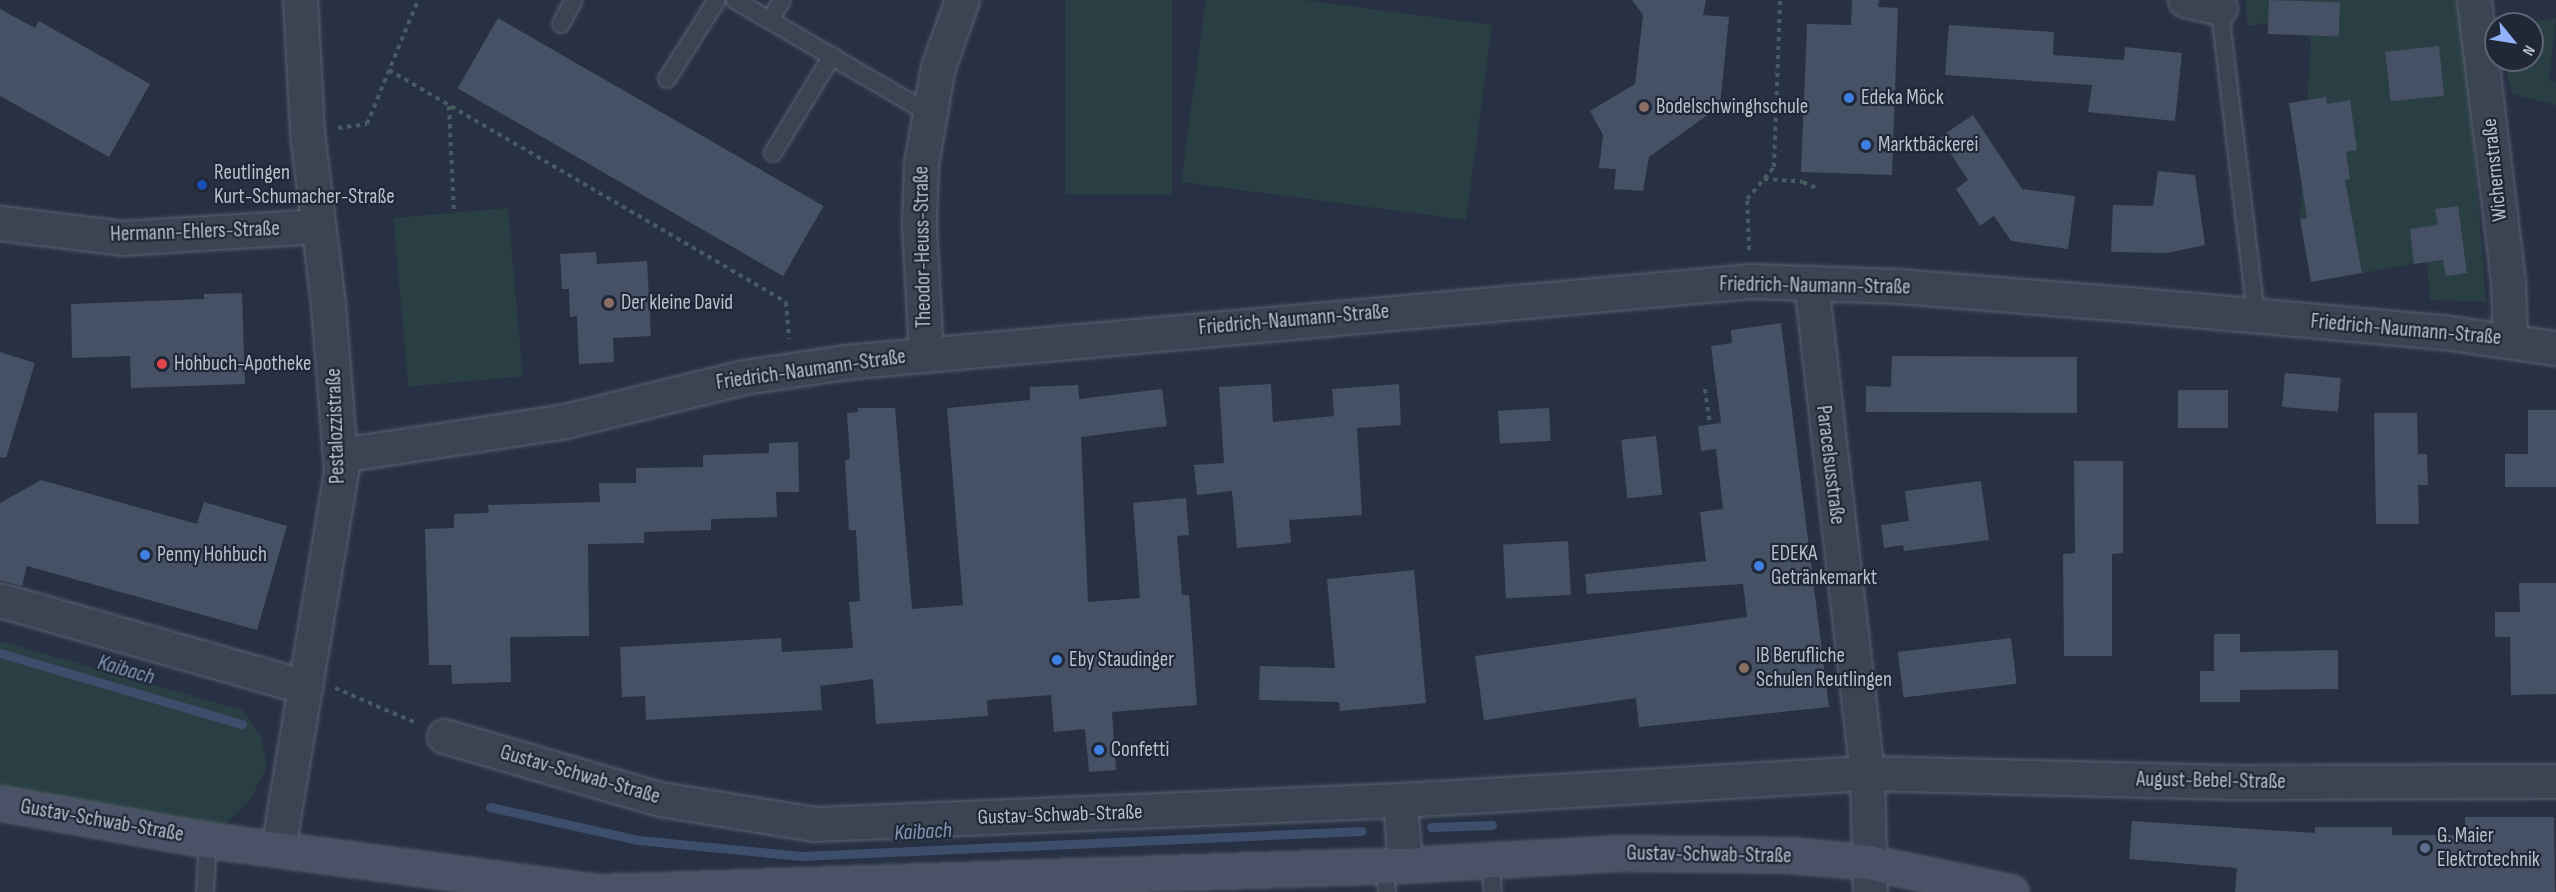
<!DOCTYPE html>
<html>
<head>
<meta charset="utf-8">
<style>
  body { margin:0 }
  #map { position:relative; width:2556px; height:892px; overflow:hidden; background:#273143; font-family:"Sofia Sans Condensed",sans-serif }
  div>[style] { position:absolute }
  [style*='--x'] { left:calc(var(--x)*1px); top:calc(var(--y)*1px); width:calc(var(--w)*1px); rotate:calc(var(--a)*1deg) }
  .green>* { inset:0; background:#293f44; transform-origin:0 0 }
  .stream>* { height:9px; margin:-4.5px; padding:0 4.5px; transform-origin:4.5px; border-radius:4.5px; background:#3d4d6c }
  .building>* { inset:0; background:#465165; transform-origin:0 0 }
  .path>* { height:4px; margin-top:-2px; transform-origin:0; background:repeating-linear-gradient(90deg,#475c61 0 4.5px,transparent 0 9px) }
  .roads { filter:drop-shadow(0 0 2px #5a6170) drop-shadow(0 0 2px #5a6170) }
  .lane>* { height:16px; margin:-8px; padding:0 8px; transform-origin:8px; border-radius:8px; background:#3b4453 }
  .street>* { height:33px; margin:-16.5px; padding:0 16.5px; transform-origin:16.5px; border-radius:16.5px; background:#3b4453 }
  .secondary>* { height:33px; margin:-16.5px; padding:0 16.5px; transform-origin:16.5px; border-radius:16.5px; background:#495266 }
  .dots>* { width:16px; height:16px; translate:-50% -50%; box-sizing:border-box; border:3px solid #202838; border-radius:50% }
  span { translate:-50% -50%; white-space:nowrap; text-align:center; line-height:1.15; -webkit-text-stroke:4.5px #202838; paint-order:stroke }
  .poi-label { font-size:21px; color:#b9bfcd }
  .left { translate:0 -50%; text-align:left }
  .street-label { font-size:21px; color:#b9bfcd }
  .water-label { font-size:22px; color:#8093b3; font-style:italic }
  .north { position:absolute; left:2484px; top:12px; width:60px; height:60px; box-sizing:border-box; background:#202838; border:2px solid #5d6474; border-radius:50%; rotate:120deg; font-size:16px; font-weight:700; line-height:24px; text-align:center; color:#b9bfcd }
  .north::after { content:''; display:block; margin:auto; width:21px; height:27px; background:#92b2f9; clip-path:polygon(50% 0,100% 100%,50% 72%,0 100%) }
</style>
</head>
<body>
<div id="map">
  <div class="green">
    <div style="left:1065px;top:0;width:107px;height:194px"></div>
    <div style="clip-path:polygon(1206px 0,1304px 0,1492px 25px,1466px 220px,1181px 182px)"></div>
    <div style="clip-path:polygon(2245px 0,2462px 0,2486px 302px,2430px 300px,2427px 262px,2362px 273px,2350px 210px,2300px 219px,2311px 39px,2266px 23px,2248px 26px)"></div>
    <div style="clip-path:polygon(2556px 18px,2549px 80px,2556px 82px,2556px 105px,2512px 94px,2504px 60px,2532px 60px,2532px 24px,2520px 24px)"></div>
    <div style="left:508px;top:208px;width:169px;height:115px;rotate:85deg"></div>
    <div style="clip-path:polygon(0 641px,242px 710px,261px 736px,267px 766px,250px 800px,223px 826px,0 787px)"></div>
  </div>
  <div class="stream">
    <div style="--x:0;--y:653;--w:252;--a:16.4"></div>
    <div style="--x:490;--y:807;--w:152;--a:12.6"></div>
    <div style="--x:638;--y:840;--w:165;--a:5.6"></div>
    <div style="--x:802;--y:856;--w:560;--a:-2.56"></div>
    <div style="--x:1431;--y:827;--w:61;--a:-1.9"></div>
  </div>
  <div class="building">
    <div style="clip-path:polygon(1632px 0,1706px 0,1703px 15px,1729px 17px,1720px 106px,1649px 157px,1643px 191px,1614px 189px,1616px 169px,1599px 168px,1603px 135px,1590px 111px,1635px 84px,1643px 15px)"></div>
    <div style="clip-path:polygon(1852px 0,1879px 0,1878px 7px,1898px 8px,1892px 175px,1801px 172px,1807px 24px,1851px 25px)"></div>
    <div style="left:2269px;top:0;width:71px;height:34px;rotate:2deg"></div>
    <div style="clip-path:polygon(0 9px,35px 28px,39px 21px,150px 84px,109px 157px,0 96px)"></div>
    <div style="left:498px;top:18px;width:376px;height:81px;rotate:30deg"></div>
    <div style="clip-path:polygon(1949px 25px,2054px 32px,2053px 55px,2124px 60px,2125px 47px,2182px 53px,2175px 121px,2088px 112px,2092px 85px,1945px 75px)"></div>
    <div style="left:2439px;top:46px;width:50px;height:54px;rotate:84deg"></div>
    <div style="clip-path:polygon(2326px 97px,2327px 104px,2350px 100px,2357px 150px,2346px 152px,2350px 179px,2345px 180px,2362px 273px,2311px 282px,2300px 219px,2307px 218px,2289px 103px)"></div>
    <div style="clip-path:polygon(1973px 115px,2022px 189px,2075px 196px,2068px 249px,2011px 241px,1994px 216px,1980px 226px,1956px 189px,1968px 180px,1940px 137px)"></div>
    <div style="clip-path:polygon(2158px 171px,2195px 175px,2205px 245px,2167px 253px,2111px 252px,2113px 205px,2153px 206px)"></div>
    <div style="clip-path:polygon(2458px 206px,2467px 273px,2446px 276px,2443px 260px,2414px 264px,2410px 229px,2438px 225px,2435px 209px)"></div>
    <div style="clip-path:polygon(596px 252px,597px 264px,647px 261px,651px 336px,613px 338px,614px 362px,579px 364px,577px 316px,570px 317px,569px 289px,562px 289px,560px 254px)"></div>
    <div style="clip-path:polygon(242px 293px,245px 384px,131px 388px,130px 356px,72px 358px,71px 304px,204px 299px,204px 294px)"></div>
    <div style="clip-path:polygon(1781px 323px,1829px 707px,1639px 727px,1636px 698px,1484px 720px,1475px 656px,1747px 617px,1743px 584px,1587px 594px,1585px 574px,1706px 561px,1700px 512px,1723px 509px,1716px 449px,1701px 451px,1698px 426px,1721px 423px,1711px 346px,1732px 343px,1731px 330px)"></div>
    <div style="clip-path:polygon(0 352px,35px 363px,6px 458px,0 457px)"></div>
    <div style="clip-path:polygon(1892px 356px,2077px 357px,2077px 413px,1866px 412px,1866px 386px,1891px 387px)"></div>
    <div style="left:2285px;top:373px;width:56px;height:34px;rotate:5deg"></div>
    <div style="clip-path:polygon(1271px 384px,1273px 422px,1334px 416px,1332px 389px,1399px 384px,1401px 425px,1357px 428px,1362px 515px,1289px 520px,1291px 543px,1237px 548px,1232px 491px,1197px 495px,1194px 465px,1224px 463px,1219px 387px)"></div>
    <div style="clip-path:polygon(1078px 385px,1079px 399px,1162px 389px,1167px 426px,1081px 437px,1088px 602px,1140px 598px,1133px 503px,1186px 498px,1189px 535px,1177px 536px,1182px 595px,1189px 595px,1197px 705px,1112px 712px,1116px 770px,1089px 772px,1085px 729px,1054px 732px,1051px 695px,987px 700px,988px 716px,876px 724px,873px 679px,820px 686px,822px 710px,646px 720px,645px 696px,622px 697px,620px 647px,781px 638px,782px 652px,853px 648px,849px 602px,860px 601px,856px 530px,849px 530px,845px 460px,850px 459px,847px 413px,858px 412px,858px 408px,895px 408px,912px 609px,963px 605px,947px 408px,1030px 400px,1030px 387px)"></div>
    <div style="left:2178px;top:390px;width:50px;height:38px"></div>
    <div style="left:1549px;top:408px;width:33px;height:51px;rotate:87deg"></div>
    <div style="clip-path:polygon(2528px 410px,2556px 410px,2556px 487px,2505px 487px,2505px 454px,2528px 454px)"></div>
    <div style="clip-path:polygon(2374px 413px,2417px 413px,2418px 454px,2427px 454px,2428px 485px,2418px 485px,2419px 524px,2376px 524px)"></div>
    <div style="left:1656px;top:436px;width:59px;height:35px;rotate:84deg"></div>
    <div style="clip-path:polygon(798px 442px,799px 492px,776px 492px,777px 517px,711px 519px,711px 530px,644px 532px,644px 543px,588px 544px,589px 636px,510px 637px,511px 682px,452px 684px,451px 665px,429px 665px,425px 529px,454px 528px,454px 514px,489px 513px,488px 505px,600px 502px,599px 483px,636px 483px,636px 468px,703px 467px,703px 455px,769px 453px,769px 443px)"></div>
    <div style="clip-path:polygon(2074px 461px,2123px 461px,2123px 553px,2112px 554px,2112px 656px,2064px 656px,2063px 554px,2075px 553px)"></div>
    <div style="clip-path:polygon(41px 480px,197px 524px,204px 502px,287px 526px,257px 630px,27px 566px,22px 586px,0 580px,0 503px)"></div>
    <div style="clip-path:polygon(1981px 481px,1989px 540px,1904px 551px,1903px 545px,1884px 548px,1881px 525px,1909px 521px,1905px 491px)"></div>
    <div style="left:1568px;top:541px;width:54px;height:65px;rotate:87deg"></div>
    <div style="clip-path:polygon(1414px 570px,1426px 703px,1340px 711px,1339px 702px,1259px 700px,1260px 666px,1335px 668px,1327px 579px)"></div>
    <div style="clip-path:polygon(2519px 583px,2556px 583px,2556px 694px,2511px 695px,2510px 637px,2495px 637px,2495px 612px,2520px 612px)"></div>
    <div style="clip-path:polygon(2214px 634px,2240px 634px,2240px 652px,2338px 650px,2338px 689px,2240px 690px,2240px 702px,2200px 702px,2200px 671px,2214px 671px)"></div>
    <div style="left:2011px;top:638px;width:46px;height:114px;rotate:83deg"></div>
    <div style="clip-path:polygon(2465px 817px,2554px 817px,2555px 892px,2235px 892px,2237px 868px,2129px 859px,2132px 821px,2315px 833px,2315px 827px,2392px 827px,2392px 835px,2465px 835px)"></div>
  </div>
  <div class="path">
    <div style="--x:389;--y:70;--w:460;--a:30.3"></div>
    <div style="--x:786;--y:302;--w:37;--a:85"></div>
    <div style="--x:449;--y:106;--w:107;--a:87.3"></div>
    <div style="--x:338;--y:128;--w:29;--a:-8"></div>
    <div style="--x:367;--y:124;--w:134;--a:-67.6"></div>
    <div style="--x:1764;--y:179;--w:39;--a:4"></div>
    <div style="--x:1803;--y:182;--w:14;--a:25"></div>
    <div style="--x:1749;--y:250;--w:51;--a:-92.2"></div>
    <div style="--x:1747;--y:199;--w:42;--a:-49.8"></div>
    <div style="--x:1774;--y:167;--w:167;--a:-87.9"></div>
    <div style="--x:1705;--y:389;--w:35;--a:82"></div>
    <div style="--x:335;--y:688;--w:88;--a:23.4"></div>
  </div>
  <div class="roads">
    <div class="lane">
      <div style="--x:735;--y:0;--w:224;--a:30.3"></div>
      <div style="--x:2219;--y:4;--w:314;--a:83.2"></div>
      <div style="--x:770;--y:20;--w:23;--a:-59"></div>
      <div style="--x:561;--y:24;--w:27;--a:-62"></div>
      <div style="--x:667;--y:79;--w:93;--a:-57.7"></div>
      <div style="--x:773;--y:153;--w:114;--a:-58.7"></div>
      <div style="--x:1490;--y:860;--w:32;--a:85"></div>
      <div style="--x:1384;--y:866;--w:26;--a:83"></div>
      <div style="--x:205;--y:892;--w:52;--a:-86.7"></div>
    </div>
    <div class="street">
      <div style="--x:2185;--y:0;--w:36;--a:13"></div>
      <div style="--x:2474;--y:0;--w:282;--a:83.1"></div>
      <div style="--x:2508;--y:280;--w:60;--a:88.1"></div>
      <div style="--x:0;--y:223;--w:123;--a:7"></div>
      <div style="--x:122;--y:238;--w:196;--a:-3.5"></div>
      <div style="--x:1811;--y:283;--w:493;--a:83.5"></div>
      <div style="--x:1867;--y:773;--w:119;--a:88.6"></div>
      <div style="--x:926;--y:355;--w:130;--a:-93.1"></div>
      <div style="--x:919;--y:225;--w:61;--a:-88.1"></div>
      <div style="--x:921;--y:164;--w:98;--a:-80.1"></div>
      <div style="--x:938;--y:67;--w:71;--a:-70.3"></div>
      <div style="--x:341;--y:455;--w:227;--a:-8.6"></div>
      <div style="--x:565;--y:421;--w:184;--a:-13.8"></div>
      <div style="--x:744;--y:377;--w:102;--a:-8.4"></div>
      <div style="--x:845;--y:362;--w:910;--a:-5.11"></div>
      <div style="--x:1751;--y:281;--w:147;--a:1.9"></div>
      <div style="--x:1898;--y:286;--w:242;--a:4.5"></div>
      <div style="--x:2139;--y:305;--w:305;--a:5.1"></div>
      <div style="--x:2443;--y:332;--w:114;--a:8.1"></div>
      <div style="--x:0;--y:600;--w:317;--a:15.9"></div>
      <div style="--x:444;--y:736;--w:225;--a:16.3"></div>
      <div style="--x:660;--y:799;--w:157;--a:9.2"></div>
      <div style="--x:815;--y:824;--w:585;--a:-2.35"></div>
      <div style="--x:1400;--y:800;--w:468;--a:-3.3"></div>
      <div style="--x:1867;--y:773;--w:375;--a:1.4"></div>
      <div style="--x:2242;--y:782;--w:314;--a:-0.2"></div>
      <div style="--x:1400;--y:800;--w:65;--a:85.6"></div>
      <div style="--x:278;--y:848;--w:383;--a:-80.5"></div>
      <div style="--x:341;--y:470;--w:167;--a:-94.5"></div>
      <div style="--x:328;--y:304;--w:173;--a:-97"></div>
      <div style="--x:307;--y:132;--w:132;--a:-93"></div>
    </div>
    <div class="secondary">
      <div style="--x:0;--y:803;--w:211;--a:10.1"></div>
      <div style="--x:208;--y:840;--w:391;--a:7.6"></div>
      <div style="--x:598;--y:892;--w:807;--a:-1.92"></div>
      <div style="--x:1405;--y:865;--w:215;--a:-3.2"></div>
      <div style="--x:1620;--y:853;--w:170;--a:0.7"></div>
      <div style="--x:1790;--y:855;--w:77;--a:5.2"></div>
      <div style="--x:1867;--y:862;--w:147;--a:11.8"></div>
    </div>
  </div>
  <div class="dots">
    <div style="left:1849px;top:98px;background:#3f7fe0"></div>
    <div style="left:1644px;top:107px;background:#8d6e63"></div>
    <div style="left:1866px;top:145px;background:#3f7fe0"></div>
    <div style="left:202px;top:185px;background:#1a4fb4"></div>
    <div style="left:609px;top:303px;background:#8d6e63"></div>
    <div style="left:162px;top:364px;background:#e0444e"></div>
    <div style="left:145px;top:555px;background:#3f7fe0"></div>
    <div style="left:1759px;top:566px;background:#3f7fe0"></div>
    <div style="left:1057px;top:660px;background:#3f7fe0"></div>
    <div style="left:1744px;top:668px;background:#8d6e63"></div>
    <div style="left:1099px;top:750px;background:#3f7fe0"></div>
    <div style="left:2425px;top:848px;background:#5c6f8a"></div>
  </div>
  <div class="poi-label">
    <span class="left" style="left:1861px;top:98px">Edeka Möck</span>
    <span class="left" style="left:1656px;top:107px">Bodelschwinghschule</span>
    <span class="left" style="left:1878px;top:145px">Marktbäckerei</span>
    <span class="left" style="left:214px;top:185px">Reutlingen<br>Kurt-Schumacher-Straße</span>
    <span class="left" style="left:621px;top:303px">Der kleine David</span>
    <span class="left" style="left:174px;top:364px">Hohbuch-Apotheke</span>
    <span class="left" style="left:1771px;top:566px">EDEKA<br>Getränkemarkt</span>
    <span class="left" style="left:157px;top:555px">Penny Hohbuch</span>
    <span class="left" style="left:1756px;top:668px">IB Berufliche<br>Schulen Reutlingen</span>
    <span class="left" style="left:1069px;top:660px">Eby Staudinger</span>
    <span class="left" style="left:1111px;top:750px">Confetti</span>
    <span class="left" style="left:2437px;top:848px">G. Maier<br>Elektrotechnik</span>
  </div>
  <div class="street-label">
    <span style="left:2495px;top:170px;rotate:-96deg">Wichernstraße</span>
    <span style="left:195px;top:232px;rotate:-2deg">Hermann-Ehlers-Straße</span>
    <span style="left:923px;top:247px;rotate:-91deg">Theodor-Heuss-Straße</span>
    <span style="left:1815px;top:286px;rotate:1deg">Friedrich-Naumann-Straße</span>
    <span style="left:1294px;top:320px;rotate:-5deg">Friedrich-Naumann-Straße</span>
    <span style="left:2406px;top:330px;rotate:5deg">Friedrich-Naumann-Straße</span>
    <span style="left:811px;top:370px;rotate:-8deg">Friedrich-Naumann-Straße</span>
    <span style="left:336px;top:426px;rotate:-92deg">Pestalozzistraße</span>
    <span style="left:1830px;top:465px;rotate:83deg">Paracelsusstraße</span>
    <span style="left:580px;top:775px;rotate:16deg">Gustav-Schwab-Straße</span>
    <span style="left:2211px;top:781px;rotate:1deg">August-Bebel-Straße</span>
    <span style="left:1060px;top:815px;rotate:-2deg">Gustav-Schwab-Straße</span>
    <span style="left:102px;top:821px;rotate:10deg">Gustav-Schwab-Straße</span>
    <span style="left:1709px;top:855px;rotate:1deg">Gustav-Schwab-Straße</span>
  </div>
  <div class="water-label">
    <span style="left:126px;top:670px;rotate:16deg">Kaibach</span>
    <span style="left:923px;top:832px;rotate:-3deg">Kaibach</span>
  </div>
  <div class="north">N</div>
</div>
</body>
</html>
